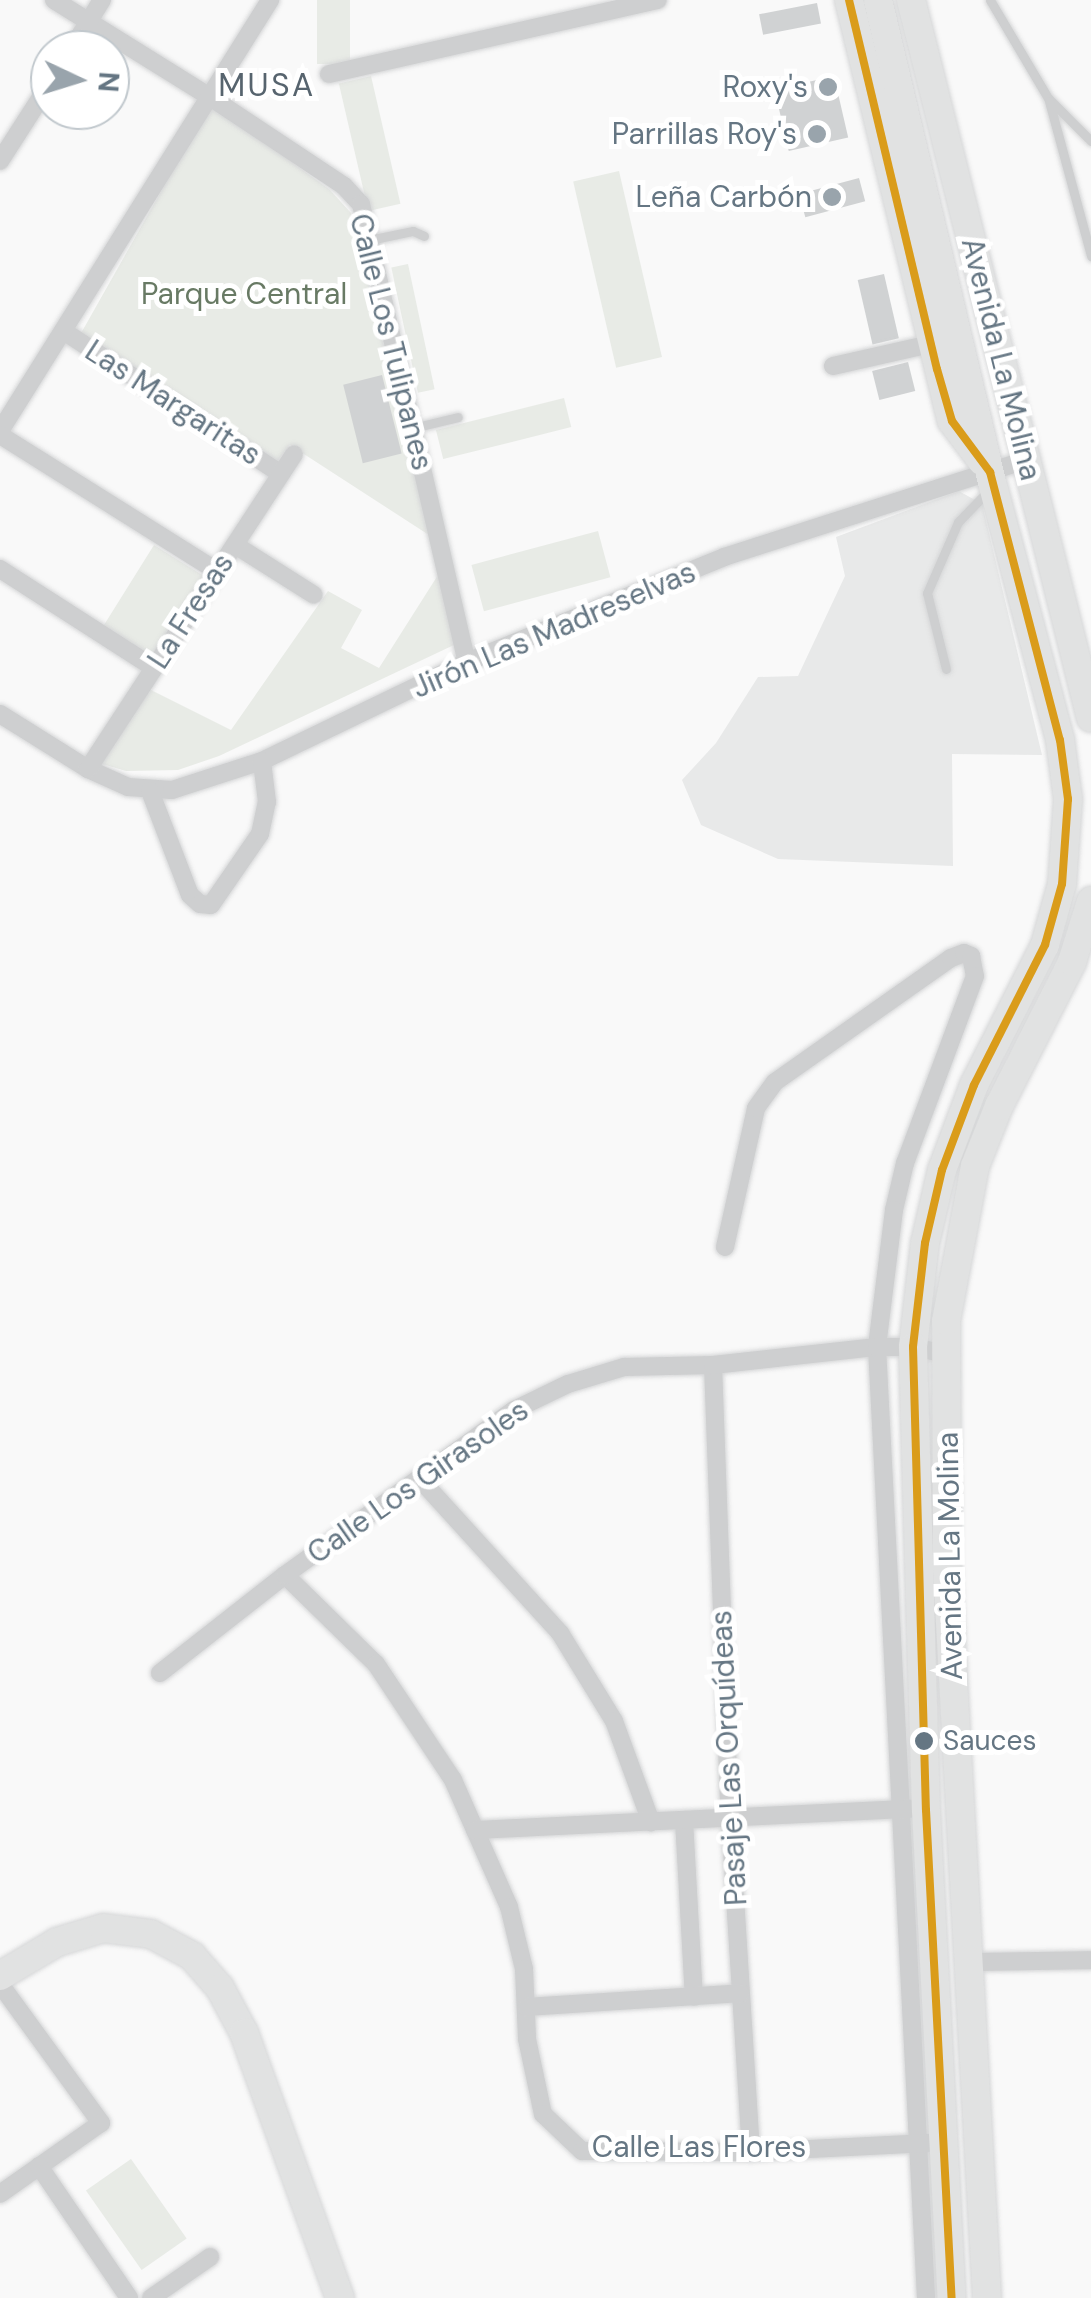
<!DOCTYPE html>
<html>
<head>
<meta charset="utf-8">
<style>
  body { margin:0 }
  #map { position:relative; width:1091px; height:2298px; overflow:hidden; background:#f9f9f9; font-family:"DM Sans",sans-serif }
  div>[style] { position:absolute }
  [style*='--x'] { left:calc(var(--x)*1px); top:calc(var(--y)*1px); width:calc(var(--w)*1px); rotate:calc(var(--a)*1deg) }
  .built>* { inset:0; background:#e8e9e9 }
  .green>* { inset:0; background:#e8ebe6; transform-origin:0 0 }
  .building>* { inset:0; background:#d0d2d3; transform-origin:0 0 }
  .roads { filter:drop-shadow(0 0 2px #d5d6d7) drop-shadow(0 0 2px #d5d6d7) }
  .lane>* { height:9px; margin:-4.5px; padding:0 4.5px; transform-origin:4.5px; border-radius:4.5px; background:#cecfd0 }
  .street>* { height:18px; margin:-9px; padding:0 9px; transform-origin:9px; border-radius:9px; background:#cecfd0 }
  .primary>* { height:28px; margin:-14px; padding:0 14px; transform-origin:14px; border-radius:14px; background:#e1e2e2 }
  .bus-1>* { height:8px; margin:-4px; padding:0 4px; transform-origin:4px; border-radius:4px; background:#da9c1a }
  .dots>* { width:28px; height:28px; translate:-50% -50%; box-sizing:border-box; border:5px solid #fff; border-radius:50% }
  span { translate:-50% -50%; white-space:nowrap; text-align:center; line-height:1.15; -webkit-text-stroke:10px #fff; paint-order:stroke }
  .bus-label { font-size:28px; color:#657683 }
  .left { translate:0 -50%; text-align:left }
  .poi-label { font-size:30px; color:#657683 }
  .right { translate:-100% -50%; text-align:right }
  .park-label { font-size:30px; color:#687a64 }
  .street-label { font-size:30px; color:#657683 }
  .neighbourhood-label { font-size:32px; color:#57646e; letter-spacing:2.5px }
  .north { position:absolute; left:30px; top:30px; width:100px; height:100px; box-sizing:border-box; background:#fff; border:2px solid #c1c8cd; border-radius:50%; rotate:94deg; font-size:28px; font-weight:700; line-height:40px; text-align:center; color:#657683 }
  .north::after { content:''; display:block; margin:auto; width:35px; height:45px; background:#99a4ac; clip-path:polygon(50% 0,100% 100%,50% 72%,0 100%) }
</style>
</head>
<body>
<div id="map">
  <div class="built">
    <div style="clip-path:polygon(959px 491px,982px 504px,1042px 755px,952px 754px,953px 866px,778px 859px,701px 825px,682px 780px,716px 743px,758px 677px,798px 676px,845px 576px,836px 537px)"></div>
  </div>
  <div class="green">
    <div style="left:317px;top:0;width:33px;height:64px"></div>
    <div style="left:371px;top:76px;width:131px;height:33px;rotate:77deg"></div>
    <div style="clip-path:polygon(211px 103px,330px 190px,351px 213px,432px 537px,290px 445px,276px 463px,80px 335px)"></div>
    <div style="left:619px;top:171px;width:191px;height:47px;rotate:77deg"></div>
    <div style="left:408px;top:264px;width:128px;height:17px;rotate:78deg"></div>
    <div style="left:564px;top:398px;width:30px;height:132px;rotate:76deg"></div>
    <div style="left:598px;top:531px;width:48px;height:131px;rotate:75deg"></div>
    <div style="left:154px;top:545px;width:61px;height:99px;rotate:32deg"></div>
    <div style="clip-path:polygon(438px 575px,456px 644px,219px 756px,178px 770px,126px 771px,99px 763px,149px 689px,231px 730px,328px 591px,362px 610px,341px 648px,379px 668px)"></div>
    <div style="left:131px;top:2159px;width:97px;height:55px;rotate:55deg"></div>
  </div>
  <div class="building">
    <div style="left:817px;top:3px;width:21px;height:59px;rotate:79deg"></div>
    <div style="left:834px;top:76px;width:63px;height:61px;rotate:77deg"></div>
    <div style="left:859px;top:178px;width:24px;height:62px;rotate:75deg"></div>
    <div style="left:884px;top:274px;width:66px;height:27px;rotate:77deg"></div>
    <div style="left:908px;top:362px;width:30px;height:37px;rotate:76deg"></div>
    <div style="left:382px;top:375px;width:81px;height:40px;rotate:76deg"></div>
  </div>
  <div class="roads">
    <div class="lane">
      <div style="--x:990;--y:0;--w:114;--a:59.4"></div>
      <div style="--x:1048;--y:98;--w:61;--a:45"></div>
      <div style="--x:1049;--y:101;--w:161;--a:74.8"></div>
      <div style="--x:369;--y:240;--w:45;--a:-11.6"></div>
      <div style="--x:413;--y:231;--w:12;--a:24"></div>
      <div style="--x:412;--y:428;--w:47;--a:-13.4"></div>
      <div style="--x:946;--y:669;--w:78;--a:-104"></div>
      <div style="--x:927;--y:593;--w:77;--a:-66.4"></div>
      <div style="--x:958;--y:522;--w:43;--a:-45.9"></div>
    </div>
    <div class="street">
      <div style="--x:54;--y:0;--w:184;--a:31.9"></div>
      <div style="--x:210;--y:97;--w:161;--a:33.6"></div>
      <div style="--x:344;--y:186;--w:25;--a:47"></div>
      <div style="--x:361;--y:204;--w:470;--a:77"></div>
      <div style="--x:71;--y:50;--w:59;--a:-58.2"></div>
      <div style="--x:329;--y:74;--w:337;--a:-12.7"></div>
      <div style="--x:0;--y:161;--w:93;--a:-57.3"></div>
      <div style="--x:65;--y:332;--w:258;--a:33.3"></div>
      <div style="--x:833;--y:366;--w:100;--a:-12.7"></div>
      <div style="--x:0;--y:431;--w:509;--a:-57.93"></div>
      <div style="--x:0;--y:435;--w:256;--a:32.1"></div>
      <div style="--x:235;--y:545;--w:93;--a:32.3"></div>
      <div style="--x:0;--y:569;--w:183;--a:32.7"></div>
      <div style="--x:0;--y:714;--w:104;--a:32"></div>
      <div style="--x:88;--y:769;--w:44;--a:24.2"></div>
      <div style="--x:128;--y:787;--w:44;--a:3.9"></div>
      <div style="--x:172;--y:790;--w:95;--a:-17.9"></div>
      <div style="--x:262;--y:761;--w:228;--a:-25.8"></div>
      <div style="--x:467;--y:662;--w:278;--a:-22.2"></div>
      <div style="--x:724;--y:557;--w:318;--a:-17.8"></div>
      <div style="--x:88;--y:769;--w:376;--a:-56.8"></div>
      <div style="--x:150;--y:791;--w:111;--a:69"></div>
      <div style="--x:190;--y:895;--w:13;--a:42"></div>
      <div style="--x:200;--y:904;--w:11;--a:5"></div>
      <div style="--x:211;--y:905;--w:86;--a:-55.4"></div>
      <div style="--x:260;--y:834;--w:33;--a:-78"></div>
      <div style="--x:267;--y:802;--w:41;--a:-97"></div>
      <div style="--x:725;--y:1247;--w:142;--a:-77.4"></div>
      <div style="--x:756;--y:1108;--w:32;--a:-54"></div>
      <div style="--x:775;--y:1082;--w:215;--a:-35.2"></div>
      <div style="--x:951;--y:958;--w:14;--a:-21"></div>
      <div style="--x:964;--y:953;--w:8;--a:23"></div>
      <div style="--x:971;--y:956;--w:20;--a:79"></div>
      <div style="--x:975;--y:976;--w:200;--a:110.5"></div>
      <div style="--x:905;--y:1163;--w:48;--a:103.2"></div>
      <div style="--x:894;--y:1210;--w:138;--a:97.1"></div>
      <div style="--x:877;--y:1347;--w:952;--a:87.05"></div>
      <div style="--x:713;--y:1365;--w:453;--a:87.9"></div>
      <div style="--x:730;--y:1818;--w:335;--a:86.4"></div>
      <div style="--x:419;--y:1478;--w:210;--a:47.7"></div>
      <div style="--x:560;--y:1633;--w:103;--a:58.5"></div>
      <div style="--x:614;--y:1721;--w:108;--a:69.9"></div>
      <div style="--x:285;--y:1575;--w:127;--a:44.4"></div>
      <div style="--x:376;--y:1664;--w:139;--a:56.4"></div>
      <div style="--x:453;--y:1780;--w:139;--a:66.2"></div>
      <div style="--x:509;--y:1907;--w:64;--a:76.4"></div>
      <div style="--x:524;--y:1969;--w:70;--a:87.5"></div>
      <div style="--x:527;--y:2039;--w:77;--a:78"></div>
      <div style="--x:543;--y:2114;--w:54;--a:43.5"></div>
      <div style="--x:582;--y:2151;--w:169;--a:0.3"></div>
      <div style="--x:751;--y:2152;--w:177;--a:-2.9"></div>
      <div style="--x:160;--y:1673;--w:159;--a:-38.1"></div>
      <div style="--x:285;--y:1575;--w:282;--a:-35.8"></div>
      <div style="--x:514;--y:1410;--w:60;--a:-25.7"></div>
      <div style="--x:568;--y:1384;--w:59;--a:-16.9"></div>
      <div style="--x:624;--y:1367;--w:89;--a:-1.3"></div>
      <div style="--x:713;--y:1365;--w:165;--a:-6.3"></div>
      <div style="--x:877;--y:1347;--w:36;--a:0"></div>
      <div style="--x:913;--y:1347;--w:34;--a:12"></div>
      <div style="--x:684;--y:1820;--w:177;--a:86.8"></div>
      <div style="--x:475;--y:1830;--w:436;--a:-2.8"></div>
      <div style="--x:968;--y:1962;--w:123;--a:-0.9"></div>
      <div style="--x:0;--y:1984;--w:172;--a:54"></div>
      <div style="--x:101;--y:2123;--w:123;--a:144.9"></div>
      <div style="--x:527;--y:2007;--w:214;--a:-3.7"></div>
      <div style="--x:39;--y:2166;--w:160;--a:55.7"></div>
      <div style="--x:151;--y:2298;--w:72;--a:-34.8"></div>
    </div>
    <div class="primary">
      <div style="--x:849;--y:0;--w:433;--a:76.3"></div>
      <div style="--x:952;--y:421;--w:50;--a:53.1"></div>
      <div style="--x:878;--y:0;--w:499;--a:76.7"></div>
      <div style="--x:993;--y:486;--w:263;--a:75.2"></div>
      <div style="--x:1060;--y:740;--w:60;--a:82.3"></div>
      <div style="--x:1068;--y:799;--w:85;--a:94"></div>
      <div style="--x:1062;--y:884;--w:63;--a:105.6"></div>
      <div style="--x:1045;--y:945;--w:157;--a:116.9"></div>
      <div style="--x:974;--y:1085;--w:91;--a:110.6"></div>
      <div style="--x:942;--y:1170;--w:75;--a:103.1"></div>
      <div style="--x:925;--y:1243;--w:105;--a:96.6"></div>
      <div style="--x:913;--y:1347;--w:463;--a:88.4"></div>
      <div style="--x:926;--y:1810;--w:489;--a:87"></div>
      <div style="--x:911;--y:0;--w:740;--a:75.93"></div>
      <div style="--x:0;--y:1976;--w:66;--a:-30.8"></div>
      <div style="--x:57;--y:1942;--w:48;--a:-16.9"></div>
      <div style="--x:103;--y:1928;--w:48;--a:7.1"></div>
      <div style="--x:151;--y:1934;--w:47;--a:28.2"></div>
      <div style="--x:192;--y:1956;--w:43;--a:48.8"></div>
      <div style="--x:220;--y:1988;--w:51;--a:61.9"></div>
      <div style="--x:244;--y:2033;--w:282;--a:70.1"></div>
      <div style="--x:987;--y:2298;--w:729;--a:-93.14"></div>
      <div style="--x:947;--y:1570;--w:249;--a:-90.2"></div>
      <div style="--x:946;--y:1321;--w:158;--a:-79.4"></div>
      <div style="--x:975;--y:1166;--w:65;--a:-68.2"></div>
      <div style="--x:999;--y:1106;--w:161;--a:-63.1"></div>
      <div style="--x:1072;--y:962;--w:64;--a:-72.7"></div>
    </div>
  </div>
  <div class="bus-1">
    <div style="--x:849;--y:0;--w:379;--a:76.6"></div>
    <div style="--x:937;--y:369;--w:54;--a:73.9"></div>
    <div style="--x:952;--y:421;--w:64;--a:53.3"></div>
    <div style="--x:990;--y:472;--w:277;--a:75.4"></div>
    <div style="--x:1060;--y:740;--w:60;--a:82.3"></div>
    <div style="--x:1068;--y:799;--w:85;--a:94"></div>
    <div style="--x:1062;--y:884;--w:63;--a:105.6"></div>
    <div style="--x:1045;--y:945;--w:157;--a:116.9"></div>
    <div style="--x:974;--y:1085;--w:91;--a:110.6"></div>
    <div style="--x:942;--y:1170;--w:75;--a:103.1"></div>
    <div style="--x:925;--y:1243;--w:105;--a:96.6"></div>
    <div style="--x:913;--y:1347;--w:463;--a:88.4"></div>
    <div style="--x:926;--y:1810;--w:489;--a:87"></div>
  </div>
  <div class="dots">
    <div style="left:828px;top:87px;background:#99a4ac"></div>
    <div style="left:817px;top:134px;background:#99a4ac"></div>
    <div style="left:832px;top:197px;background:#99a4ac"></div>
    <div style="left:924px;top:1741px;background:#657683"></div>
  </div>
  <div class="bus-label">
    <span class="left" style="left:943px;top:1741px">Sauces</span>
  </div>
  <div class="poi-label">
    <span class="right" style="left:808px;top:87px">Roxy's</span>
    <span class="right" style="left:797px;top:134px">Parrillas Roy's</span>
    <span class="right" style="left:812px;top:197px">Leña Carbón</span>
  </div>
  <div class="park-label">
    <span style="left:244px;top:294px">Parque Central</span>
  </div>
  <div class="street-label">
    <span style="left:391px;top:342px;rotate:76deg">Calle Los Tulipanes</span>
    <span style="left:1001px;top:359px;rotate:76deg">Avenida La Molina</span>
    <span style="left:173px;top:403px;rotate:33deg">Las Margaritas</span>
    <span style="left:191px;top:611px;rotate:-57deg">La Fresas</span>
    <span style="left:554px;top:630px;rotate:-23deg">Jirón Las Madreselvas</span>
    <span style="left:418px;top:1482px;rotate:-35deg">Calle Los Girasoles</span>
    <span style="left:950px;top:1556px;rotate:-91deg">Avenida La Molina</span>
    <span style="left:729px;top:1758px;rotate:-93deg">Pasaje Las Orquídeas</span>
    <span style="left:699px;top:2147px">Calle Las Flores</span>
  </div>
  <div class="neighbourhood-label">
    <span style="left:267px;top:85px">MUSA</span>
  </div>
  <div class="north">N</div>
</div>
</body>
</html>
